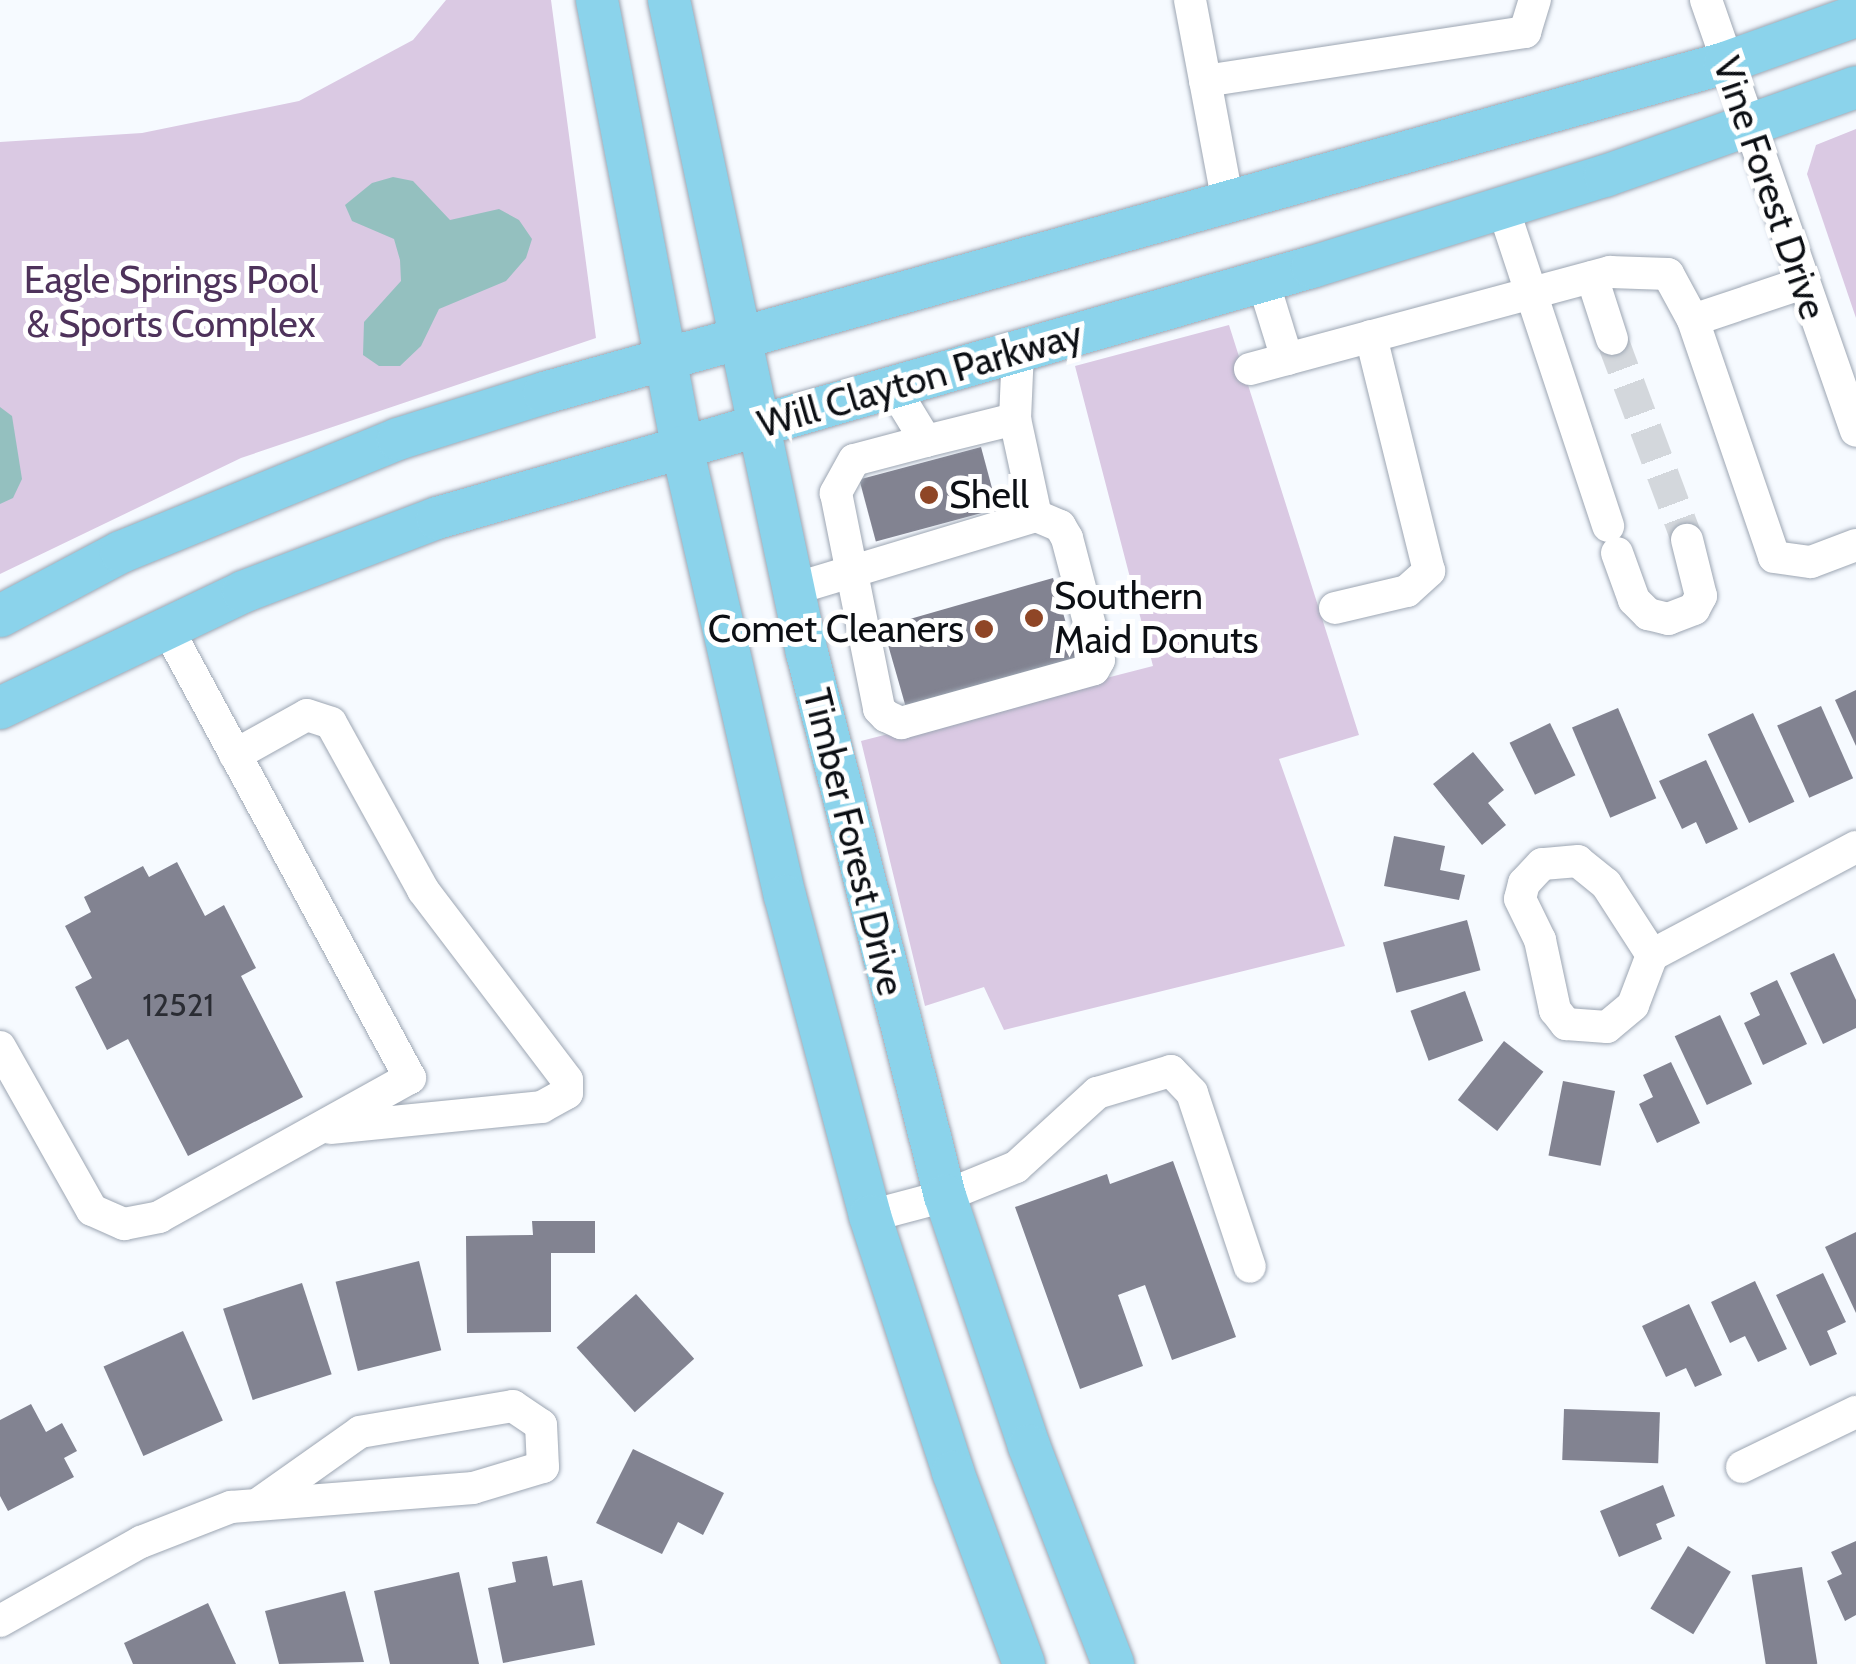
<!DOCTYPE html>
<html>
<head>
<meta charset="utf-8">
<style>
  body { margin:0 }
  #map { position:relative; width:1856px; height:1664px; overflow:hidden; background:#f6faff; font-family:Cabin,sans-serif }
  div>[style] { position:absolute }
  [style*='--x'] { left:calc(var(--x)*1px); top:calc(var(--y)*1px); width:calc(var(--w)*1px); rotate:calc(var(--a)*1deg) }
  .green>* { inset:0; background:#dac9e3 }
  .water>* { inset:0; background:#94c0bf }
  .building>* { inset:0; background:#828391; transform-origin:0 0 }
  .minor-tunnel>* { height:32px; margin-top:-16px; transform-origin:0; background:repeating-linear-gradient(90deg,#d3d7dc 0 32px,transparent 0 48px) }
  .roads { filter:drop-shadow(0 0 2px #9da6b3) drop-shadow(0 0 2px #9da6b3) }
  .minor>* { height:32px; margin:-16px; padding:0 16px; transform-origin:16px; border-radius:16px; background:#fff }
  .major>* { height:42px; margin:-21px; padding:0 21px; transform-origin:21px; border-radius:21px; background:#8bd3eb }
  .dots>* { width:28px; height:28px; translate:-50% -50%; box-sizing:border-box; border:5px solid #fff; border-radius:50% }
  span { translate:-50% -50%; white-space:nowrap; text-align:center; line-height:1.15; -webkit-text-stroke:10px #fff; paint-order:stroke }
  .number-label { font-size:32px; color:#2a2c33 }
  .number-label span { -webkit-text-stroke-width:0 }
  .street-label { font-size:38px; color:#0c0f14 }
  .park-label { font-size:38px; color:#4e325b }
  .poi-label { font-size:38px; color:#0c0f14 }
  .left { translate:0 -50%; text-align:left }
  .right { translate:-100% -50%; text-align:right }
</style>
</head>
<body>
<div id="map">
  <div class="green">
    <div style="clip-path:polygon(446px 0,551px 0,596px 338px,241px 458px,0 574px,0 142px,142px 133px,299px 101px,413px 40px)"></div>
    <div style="clip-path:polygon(1856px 129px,1856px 318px,1807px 174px,1816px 145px)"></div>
    <div style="clip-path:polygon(1229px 325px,1359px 735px,1279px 759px,1345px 946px,1004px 1030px,984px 987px,925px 1006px,861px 741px,1153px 666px,1075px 366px)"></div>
  </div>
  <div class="water">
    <div style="clip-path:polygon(393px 177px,413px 181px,450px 220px,499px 209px,519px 220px,532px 239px,526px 258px,506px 281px,439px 309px,421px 346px,400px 366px,379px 366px,363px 355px,364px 322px,401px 281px,400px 260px,394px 239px,352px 221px,345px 205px,372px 183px)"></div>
    <div style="clip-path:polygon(0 407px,12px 416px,22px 479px,13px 498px,0 504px)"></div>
  </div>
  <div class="building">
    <div style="left:981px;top:447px;width:64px;height:126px;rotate:75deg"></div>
    <div style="left:1053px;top:578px;width:88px;height:177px;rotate:74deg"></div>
    <div style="clip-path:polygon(1856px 690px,1856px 746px,1835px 700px)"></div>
    <div style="left:1821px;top:706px;width:79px;height:48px;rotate:66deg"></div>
    <div style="left:1618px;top:708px;width:98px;height:50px;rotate:67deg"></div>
    <div style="left:1753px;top:713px;width:98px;height:50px;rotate:65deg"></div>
    <div style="left:1550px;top:723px;width:58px;height:45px;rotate:64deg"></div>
    <div style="clip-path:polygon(1473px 752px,1504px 790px,1488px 803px,1506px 825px,1482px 845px,1433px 784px)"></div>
    <div style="clip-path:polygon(1706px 760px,1738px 829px,1706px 844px,1696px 822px,1682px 829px,1659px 781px)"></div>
    <div style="clip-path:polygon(1394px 836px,1445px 846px,1440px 870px,1465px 875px,1459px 900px,1384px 886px)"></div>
    <div style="clip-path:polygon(177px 862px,205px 916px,224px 905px,256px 968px,241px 976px,303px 1097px,188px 1156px,128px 1039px,107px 1050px,75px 987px,92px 978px,65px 926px,91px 912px,84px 897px,143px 866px,149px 877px)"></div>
    <div style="left:1467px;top:920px;width:52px;height:87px;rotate:75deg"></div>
    <div style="clip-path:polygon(1834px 953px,1856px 1000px,1856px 1028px,1823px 1044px,1790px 973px)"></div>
    <div style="clip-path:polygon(1777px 980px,1807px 1044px,1763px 1065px,1744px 1023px,1760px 1015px,1750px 993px)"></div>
    <div style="left:1465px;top:991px;width:53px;height:58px;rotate:70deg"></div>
    <div style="left:1720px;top:1015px;width:76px;height:50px;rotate:65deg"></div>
    <div style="left:1504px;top:1041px;width:50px;height:75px;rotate:38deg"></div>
    <div style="clip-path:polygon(1671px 1062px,1700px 1123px,1657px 1143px,1639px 1104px,1653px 1097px,1643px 1075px)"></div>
    <div style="left:1563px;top:1081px;width:53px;height:76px;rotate:11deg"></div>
    <div style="clip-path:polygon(1173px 1161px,1236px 1337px,1172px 1360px,1145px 1285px,1118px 1295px,1143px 1366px,1080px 1389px,1015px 1207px,1107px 1174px,1110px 1184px)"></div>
    <div style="clip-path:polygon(532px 1221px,595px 1221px,595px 1253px,551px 1253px,551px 1332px,467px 1333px,466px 1236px,533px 1235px)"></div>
    <div style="clip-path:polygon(1856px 1232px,1856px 1313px,1825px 1247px)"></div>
    <div style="left:419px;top:1261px;width:92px;height:86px;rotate:76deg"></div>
    <div style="clip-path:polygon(1823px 1273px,1846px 1322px,1827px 1331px,1837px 1354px,1810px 1366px,1776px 1295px)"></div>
    <div style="clip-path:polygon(1755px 1281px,1787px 1349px,1758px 1362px,1745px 1336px,1730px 1343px,1711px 1302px)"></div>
    <div style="left:302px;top:1283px;width:96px;height:83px;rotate:72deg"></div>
    <div style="left:636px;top:1294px;width:87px;height:80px;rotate:48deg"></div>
    <div style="clip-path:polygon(1689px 1304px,1722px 1375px,1695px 1387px,1686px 1368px,1666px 1377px,1642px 1326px)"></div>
    <div style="left:183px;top:1331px;width:98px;height:87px;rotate:66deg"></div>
    <div style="clip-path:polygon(31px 1404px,46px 1432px,62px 1423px,77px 1451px,64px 1458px,74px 1477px,8px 1511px,0 1496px,0 1420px)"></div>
    <div style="left:1564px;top:1409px;width:96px;height:51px;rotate:2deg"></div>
    <div style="clip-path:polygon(633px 1449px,724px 1493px,703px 1535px,678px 1522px,662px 1554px,596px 1523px)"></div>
    <div style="clip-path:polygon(1663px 1485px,1675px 1516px,1656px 1524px,1662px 1539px,1619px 1557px,1600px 1511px)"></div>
    <div style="clip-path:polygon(1856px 1541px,1856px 1615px,1845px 1621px,1827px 1581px,1842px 1574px,1831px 1552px)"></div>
    <div style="left:1688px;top:1546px;width:50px;height:73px;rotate:31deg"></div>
    <div style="clip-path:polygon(547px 1556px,553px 1586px,582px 1580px,595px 1645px,503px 1663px,488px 1588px,516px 1582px,512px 1562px)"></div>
    <div style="left:1802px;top:1567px;width:98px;height:51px;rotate:81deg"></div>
    <div style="clip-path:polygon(459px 1572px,479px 1664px,390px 1664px,374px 1591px)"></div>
    <div style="clip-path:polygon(345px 1591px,364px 1662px,279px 1664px,265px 1611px)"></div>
    <div style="clip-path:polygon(208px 1603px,236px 1664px,133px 1664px,124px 1643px)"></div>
  </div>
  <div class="minor-tunnel">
    <div style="--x:1612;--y:339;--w:215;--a:69.5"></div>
  </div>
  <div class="roads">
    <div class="minor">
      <div style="--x:1190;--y:0;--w:207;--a:79.4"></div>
      <div style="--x:1706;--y:0;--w:456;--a:70.8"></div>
      <div style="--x:1205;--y:81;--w:324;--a:-8.7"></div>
      <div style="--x:1525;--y:32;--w:34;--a:-73"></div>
      <div style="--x:1503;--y:208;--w:335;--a:71.7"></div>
      <div style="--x:1592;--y:277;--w:65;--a:72.1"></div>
      <div style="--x:1262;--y:278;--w:85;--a:72.8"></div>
      <div style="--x:1693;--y:320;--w:250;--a:71.1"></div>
      <div style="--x:1774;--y:557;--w:37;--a:8"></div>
      <div style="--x:1811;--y:562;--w:48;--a:-20.7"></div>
      <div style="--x:1250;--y:369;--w:373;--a:-15.1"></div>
      <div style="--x:1610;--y:272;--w:58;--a:2"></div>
      <div style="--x:1668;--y:274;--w:52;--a:61.5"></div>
      <div style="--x:1693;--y:320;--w:116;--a:-18.6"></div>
      <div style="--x:893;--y:387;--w:63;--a:58.6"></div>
      <div style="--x:926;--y:441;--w:92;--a:-13.9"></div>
      <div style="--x:1015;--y:419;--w:68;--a:-87.5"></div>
      <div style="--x:926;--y:441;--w:74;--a:165.2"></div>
      <div style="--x:854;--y:460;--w:38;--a:119"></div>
      <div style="--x:836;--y:493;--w:220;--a:78.7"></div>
      <div style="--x:879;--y:709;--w:10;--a:45"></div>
      <div style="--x:886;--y:716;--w:17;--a:25"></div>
      <div style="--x:901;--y:723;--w:200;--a:-15.6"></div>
      <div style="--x:1094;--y:669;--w:10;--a:-61"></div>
      <div style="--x:1099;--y:660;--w:126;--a:-104.7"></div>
      <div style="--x:1067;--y:538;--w:14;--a:-120"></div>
      <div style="--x:1060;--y:526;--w:26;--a:-157"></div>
      <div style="--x:1617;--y:553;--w:50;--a:70.1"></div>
      <div style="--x:1634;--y:600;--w:20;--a:45"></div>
      <div style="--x:1648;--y:614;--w:21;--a:14"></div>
      <div style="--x:1668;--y:619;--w:28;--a:-21"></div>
      <div style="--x:1694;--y:609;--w:15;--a:-62"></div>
      <div style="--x:1701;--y:596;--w:58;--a:-104"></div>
      <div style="--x:794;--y:589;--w:253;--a:-16.8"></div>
      <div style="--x:1036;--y:516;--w:99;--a:-102.2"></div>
      <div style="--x:1335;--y:608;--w:74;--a:-13.3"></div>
      <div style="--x:1407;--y:591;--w:30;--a:-42"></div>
      <div style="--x:1429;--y:571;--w:242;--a:-103.9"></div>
      <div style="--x:235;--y:755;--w:82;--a:-29.1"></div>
      <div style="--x:307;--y:715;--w:25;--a:18"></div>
      <div style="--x:331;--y:723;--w:191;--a:61.1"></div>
      <div style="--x:423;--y:890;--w:238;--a:52.8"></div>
      <div style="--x:567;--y:1080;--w:13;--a:90"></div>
      <div style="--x:567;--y:1093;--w:29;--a:151"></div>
      <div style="--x:542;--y:1107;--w:212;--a:174.3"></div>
      <div style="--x:1652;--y:955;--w:85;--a:-122.9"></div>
      <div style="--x:1606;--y:884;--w:36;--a:-141"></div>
      <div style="--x:1578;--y:861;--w:36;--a:175"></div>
      <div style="--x:1542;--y:864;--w:26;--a:133"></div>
      <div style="--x:1524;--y:883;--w:16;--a:104"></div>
      <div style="--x:1520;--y:899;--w:46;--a:64"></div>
      <div style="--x:1540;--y:940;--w:72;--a:77.9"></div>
      <div style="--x:1555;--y:1010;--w:18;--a:52"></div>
      <div style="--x:1566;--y:1024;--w:41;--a:4.2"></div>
      <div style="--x:1607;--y:1027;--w:34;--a:-40"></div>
      <div style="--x:1633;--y:1005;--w:53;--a:-69.2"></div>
      <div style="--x:1652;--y:955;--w:231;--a:-27.9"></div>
      <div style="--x:0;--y:1047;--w:187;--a:60.6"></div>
      <div style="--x:92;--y:1210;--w:35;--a:24"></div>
      <div style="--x:124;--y:1224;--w:36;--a:-11"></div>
      <div style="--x:159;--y:1217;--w:287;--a:-29"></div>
      <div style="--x:410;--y:1078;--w:514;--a:-118.36"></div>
      <div style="--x:870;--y:1216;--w:78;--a:-14.9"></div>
      <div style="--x:945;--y:1196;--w:77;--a:-22.2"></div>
      <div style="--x:1016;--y:1167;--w:110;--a:-42.4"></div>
      <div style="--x:1097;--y:1093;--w:77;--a:-16.6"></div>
      <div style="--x:1171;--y:1071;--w:30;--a:46"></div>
      <div style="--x:1192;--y:1093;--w:183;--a:71.6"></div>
      <div style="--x:1742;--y:1467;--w:127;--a:-25.8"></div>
      <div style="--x:0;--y:1621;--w:162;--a:-29.3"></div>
      <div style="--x:141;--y:1542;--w:97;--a:-21.3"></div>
      <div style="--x:231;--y:1507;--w:243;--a:-4.5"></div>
      <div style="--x:473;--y:1488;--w:73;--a:-16.7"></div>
      <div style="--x:543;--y:1467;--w:42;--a:-92.7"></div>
      <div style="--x:541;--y:1425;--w:34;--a:-146"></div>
      <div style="--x:513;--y:1406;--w:155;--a:170.4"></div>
      <div style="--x:360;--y:1432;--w:121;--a:144.7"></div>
    </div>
    <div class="major">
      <div style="--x:597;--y:0;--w:455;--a:79.2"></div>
      <div style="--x:682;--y:447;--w:461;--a:77.1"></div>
      <div style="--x:785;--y:896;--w:331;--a:75.1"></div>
      <div style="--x:870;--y:1216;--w:269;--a:72"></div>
      <div style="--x:953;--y:1472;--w:205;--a:69.7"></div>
      <div style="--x:669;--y:0;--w:667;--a:78.07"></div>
      <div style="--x:807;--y:653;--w:560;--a:75.74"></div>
      <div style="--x:945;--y:1196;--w:264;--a:71.4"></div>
      <div style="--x:1029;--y:1446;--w:234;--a:68.9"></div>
      <div style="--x:0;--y:616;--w:137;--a:-27.9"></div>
      <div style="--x:121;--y:552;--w:299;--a:-22.2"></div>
      <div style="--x:398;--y:439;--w:153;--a:-17.5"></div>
      <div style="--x:544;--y:393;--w:1226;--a:-15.61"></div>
      <div style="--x:1725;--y:63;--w:139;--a:-19.7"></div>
      <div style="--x:0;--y:708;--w:269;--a:-25.5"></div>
      <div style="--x:243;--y:592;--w:208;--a:-20.9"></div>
      <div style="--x:437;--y:518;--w:910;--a:-16.01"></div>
      <div style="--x:1312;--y:267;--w:307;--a:-17.3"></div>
      <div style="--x:1605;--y:176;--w:266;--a:-19.5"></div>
    </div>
  </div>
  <div class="dots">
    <div style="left:929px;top:495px;background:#8f4626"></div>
    <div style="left:1034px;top:618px;background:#8f4626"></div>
    <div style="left:984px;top:629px;background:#8f4626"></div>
  </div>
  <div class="number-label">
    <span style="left:178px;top:1005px">12521</span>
  </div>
  <div class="street-label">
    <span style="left:1770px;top:188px;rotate:71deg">Vine Forest Drive</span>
    <span style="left:920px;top:379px;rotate:-16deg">Will Clayton Parkway</span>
    <span style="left:854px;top:842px;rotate:76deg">Timber Forest Drive</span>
  </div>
  <div class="park-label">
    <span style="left:171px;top:302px">Eagle Springs Pool<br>&amp; Sports Complex</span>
  </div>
  <div class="poi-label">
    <span class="left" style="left:949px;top:495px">Shell</span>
    <span class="left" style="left:1054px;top:618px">Southern<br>Maid Donuts</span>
    <span class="right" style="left:964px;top:629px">Comet Cleaners</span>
  </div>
</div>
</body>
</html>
